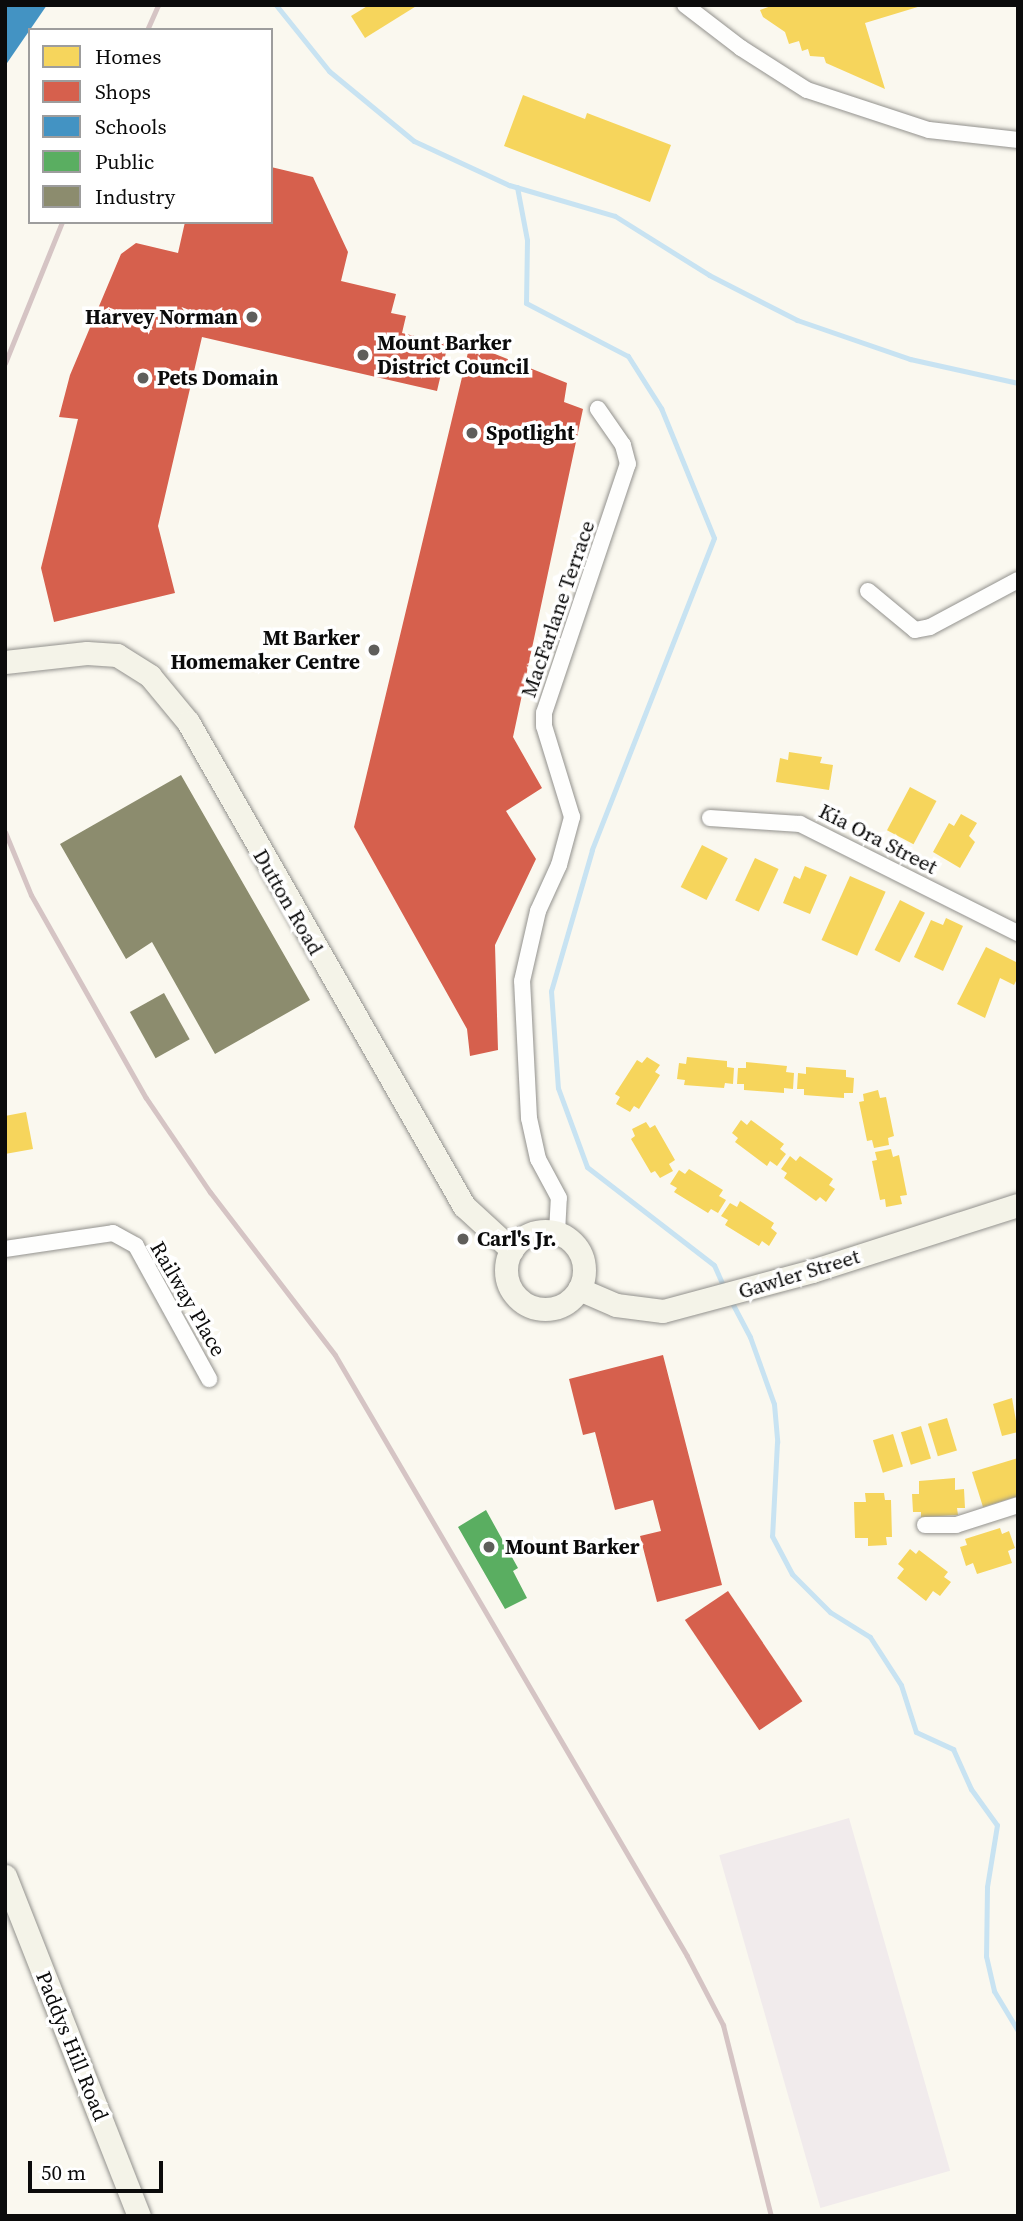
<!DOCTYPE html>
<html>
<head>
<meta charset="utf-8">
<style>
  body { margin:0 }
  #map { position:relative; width:1023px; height:2221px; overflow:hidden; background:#faf8ef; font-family:"Source Serif 4",serif }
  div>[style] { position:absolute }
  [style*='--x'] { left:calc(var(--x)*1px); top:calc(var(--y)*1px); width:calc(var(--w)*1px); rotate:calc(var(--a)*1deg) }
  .industrial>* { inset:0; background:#f1ebec; transform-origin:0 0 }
  .homes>* { inset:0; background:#f6d55c; transform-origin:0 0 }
  .shops>* { inset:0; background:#d6604d; transform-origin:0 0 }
  .schools>* { inset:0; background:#4393c3 }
  .public>* { inset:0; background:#5aae61 }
  .industry>* { inset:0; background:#8c8c6e; transform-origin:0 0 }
  .stream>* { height:5px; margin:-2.5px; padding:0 2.5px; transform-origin:2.5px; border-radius:2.5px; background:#c8e3f2 }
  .roads { filter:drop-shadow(0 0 2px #93928e) drop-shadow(0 0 2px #93928e) }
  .street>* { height:16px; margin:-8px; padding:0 8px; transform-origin:8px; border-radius:8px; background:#fefefd }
  .secondary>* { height:23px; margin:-11.5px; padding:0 11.5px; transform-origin:11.5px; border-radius:11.5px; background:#f4f3e8 }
  .secondary>.ring { margin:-11.5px; padding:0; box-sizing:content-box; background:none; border:23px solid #f4f3e8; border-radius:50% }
  .rail>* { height:5px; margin:-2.5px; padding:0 2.5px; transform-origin:2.5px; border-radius:2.5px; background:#d5c4c4 }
  .dots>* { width:19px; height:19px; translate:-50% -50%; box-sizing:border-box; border:4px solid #fff; border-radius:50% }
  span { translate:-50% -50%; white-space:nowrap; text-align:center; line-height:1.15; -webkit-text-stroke:7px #fff; paint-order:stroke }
  .poi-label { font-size:21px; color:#0b0b0b; font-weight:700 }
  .right { translate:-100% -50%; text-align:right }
  .left { translate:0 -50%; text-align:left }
  .street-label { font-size:21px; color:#0b0b0b }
  .frame { position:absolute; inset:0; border:7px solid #0b0b0b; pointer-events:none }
  .legend { position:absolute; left:28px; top:28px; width:245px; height:196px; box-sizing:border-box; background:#fff; border:2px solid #9d9d9d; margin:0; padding:9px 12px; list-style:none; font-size:21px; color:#0b0b0b }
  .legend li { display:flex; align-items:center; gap:14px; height:35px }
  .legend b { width:35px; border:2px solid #9d9d9d }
  .scale { position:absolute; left:28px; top:2161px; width:135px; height:32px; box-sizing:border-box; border:4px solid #0b0b0b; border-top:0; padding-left:9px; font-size:21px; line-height:24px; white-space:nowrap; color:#0b0b0b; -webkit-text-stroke:5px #fff; paint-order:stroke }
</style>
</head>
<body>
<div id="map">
  <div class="industrial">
    <div style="left:849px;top:1818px;width:367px;height:135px;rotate:74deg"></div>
  </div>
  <div class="homes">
    <div style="clip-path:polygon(369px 5px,418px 5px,365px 38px,351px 16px)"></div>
    <div style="clip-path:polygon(774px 5px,921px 5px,921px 6px,865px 23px,885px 89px,826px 63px,824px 57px,810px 56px,808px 49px,802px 51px,799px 41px,789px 44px,785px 32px,763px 17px,760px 10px)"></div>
    <div style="clip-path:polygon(523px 95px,585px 119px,587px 113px,671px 145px,650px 202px,504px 146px)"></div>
    <div style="clip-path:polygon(789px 752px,822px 757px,820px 763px,833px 765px,829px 790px,776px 782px,780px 758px,788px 760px)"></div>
    <div style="left:910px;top:787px;width:30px;height:49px;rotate:28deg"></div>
    <div style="clip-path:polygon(961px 814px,977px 823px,969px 836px,975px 842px,960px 868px,933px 852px,949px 823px,954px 826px)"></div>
    <div style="left:702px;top:845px;width:29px;height:47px;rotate:27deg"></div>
    <div style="left:755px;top:858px;width:26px;height:47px;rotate:25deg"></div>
    <div style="clip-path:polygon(805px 866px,827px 875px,810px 914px,783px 903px,794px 876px,800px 879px)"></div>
    <div style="left:850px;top:876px;width:39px;height:70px;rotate:24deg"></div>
    <div style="left:900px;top:900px;width:28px;height:56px;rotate:27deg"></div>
    <div style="clip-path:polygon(946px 918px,963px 926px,943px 971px,914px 957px,931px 920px,943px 925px)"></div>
    <div style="clip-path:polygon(986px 947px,1018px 963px,1018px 977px,1014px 985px,1000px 978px,985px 1018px,957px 1004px)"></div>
    <div style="clip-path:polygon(647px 1057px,660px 1065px,655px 1072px,660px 1075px,639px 1109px,634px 1106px,630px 1112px,616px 1104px,620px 1097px,615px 1094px,637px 1060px,642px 1063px)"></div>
    <div style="clip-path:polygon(687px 1057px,727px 1061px,727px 1067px,734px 1068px,733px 1084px,725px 1083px,724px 1088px,684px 1085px,685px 1080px,677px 1079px,679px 1063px,686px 1064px)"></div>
    <div style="clip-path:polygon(746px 1062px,787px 1066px,786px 1072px,794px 1073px,793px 1089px,784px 1088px,784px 1093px,744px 1090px,744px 1084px,737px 1084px,738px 1068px,746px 1068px)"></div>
    <div style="clip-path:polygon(806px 1067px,846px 1070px,846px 1077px,854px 1078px,853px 1093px,844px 1093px,844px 1098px,804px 1095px,804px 1089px,797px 1089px,798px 1073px,806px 1074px)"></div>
    <div style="clip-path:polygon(878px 1090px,880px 1098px,886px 1097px,894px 1136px,888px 1138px,889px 1145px,874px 1148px,872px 1140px,867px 1141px,859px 1102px,864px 1101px,863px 1094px)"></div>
    <div style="clip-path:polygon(26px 1112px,33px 1149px,5px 1154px,5px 1116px)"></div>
    <div style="clip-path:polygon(741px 1120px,747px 1125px,751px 1120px,784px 1144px,780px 1149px,786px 1154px,777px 1166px,770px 1161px,767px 1166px,735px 1142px,738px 1138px,732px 1133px)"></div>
    <div style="clip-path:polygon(646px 1122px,650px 1128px,655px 1125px,675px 1160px,669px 1164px,673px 1171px,660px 1178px,655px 1171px,651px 1173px,631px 1139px,635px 1136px,632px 1129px)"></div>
    <div style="clip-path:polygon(891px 1149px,893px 1157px,899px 1155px,907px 1195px,900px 1196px,902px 1204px,886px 1207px,885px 1199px,880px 1200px,872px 1161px,877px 1160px,875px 1152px)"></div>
    <div style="clip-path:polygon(790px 1156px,796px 1161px,800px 1156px,833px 1179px,829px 1185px,835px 1189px,826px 1202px,820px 1197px,816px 1201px,784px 1178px,787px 1173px,781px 1169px)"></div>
    <div style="clip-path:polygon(689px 1169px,723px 1190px,719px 1196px,726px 1200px,718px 1213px,711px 1209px,708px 1213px,674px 1192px,677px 1188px,670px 1184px,679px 1170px,685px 1174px)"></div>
    <div style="clip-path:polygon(740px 1201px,774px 1223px,771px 1228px,777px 1233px,769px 1246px,762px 1241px,759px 1246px,725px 1225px,728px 1220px,721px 1216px,730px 1203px,737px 1207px)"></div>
    <div style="clip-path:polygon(1012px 1398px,1018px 1432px,1002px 1436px,993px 1404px)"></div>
    <div style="left:947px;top:1418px;width:34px;height:20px;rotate:73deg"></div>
    <div style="left:921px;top:1426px;width:34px;height:21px;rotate:73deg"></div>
    <div style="left:893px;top:1434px;width:34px;height:21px;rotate:73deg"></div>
    <div style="clip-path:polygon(1018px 1458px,1018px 1496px,983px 1507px,972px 1472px)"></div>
    <div style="clip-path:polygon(955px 1478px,955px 1490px,964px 1489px,965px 1508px,957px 1508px,958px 1515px,921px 1517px,921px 1512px,913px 1512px,912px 1494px,919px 1494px,919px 1481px)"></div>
    <div style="clip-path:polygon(865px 1493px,884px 1493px,885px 1500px,891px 1500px,892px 1537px,886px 1537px,887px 1545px,868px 1546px,868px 1538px,855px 1538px,854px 1502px,866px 1502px)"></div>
    <div style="clip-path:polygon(1000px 1528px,1002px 1534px,1009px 1531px,1015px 1548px,1008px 1551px,1012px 1563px,977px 1574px,973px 1563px,966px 1566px,960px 1547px,967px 1545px,965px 1539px)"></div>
    <div style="clip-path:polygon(910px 1549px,916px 1554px,919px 1550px,948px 1572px,944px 1577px,951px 1582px,940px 1596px,933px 1591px,926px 1601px,897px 1578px,904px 1569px,898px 1564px)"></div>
  </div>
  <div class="shops">
    <div style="clip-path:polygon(271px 167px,313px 177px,348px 252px,341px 281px,396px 294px,391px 313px,406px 316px,402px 333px,448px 344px,437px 391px,202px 337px,158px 526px,175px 593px,54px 622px,41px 568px,78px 419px,59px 417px,70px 375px,121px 254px,136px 243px,178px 253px,185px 222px,271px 222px)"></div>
    <div style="clip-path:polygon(470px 344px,567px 383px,564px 402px,583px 409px,513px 737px,542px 788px,506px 811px,536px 859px,495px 945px,498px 1050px,470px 1056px,467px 1029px,354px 827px)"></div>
    <div style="clip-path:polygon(663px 1355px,722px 1585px,657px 1602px,640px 1536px,661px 1531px,653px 1500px,615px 1510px,595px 1432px,583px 1435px,569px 1379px)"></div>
    <div style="left:728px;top:1591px;width:133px;height:52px;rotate:56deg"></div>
  </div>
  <div class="schools">
    <div style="clip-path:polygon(5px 5px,47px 5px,5px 66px)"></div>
  </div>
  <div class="public">
    <div style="clip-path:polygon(486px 1510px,518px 1568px,513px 1571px,527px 1598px,505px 1609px,458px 1527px)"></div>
  </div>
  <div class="industry">
    <div style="clip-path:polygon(181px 775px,310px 1000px,215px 1054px,152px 942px,126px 959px,60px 844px)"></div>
    <div style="left:164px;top:993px;width:53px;height:39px;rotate:61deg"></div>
  </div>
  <div class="stream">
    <div style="--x:276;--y:5;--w:85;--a:51.2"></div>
    <div style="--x:329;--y:71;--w:110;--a:39.5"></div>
    <div style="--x:414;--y:141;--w:105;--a:24.9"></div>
    <div style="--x:509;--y:185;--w:110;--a:16.3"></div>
    <div style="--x:615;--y:216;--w:111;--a:32.1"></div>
    <div style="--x:709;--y:275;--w:99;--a:27.1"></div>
    <div style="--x:797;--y:320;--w:120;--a:19"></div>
    <div style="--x:910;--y:359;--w:111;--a:12.5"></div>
    <div style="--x:517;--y:187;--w:54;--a:79.3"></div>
    <div style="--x:527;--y:240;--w:63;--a:90.9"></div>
    <div style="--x:526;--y:303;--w:115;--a:27.5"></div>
    <div style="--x:628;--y:356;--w:62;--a:57.6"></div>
    <div style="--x:661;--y:408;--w:140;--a:67.8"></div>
    <div style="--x:714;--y:538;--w:335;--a:111.4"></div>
    <div style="--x:592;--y:850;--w:147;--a:106.2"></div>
    <div style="--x:551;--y:991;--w:97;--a:85.9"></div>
    <div style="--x:558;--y:1088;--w:84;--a:69.8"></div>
    <div style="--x:587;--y:1167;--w:160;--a:37.7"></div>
    <div style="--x:714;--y:1265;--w:24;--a:66"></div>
    <div style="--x:730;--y:1299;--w:43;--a:62.2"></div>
    <div style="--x:750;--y:1337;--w:71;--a:70.3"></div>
    <div style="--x:774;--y:1404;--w:38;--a:85"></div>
    <div style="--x:777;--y:1442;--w:94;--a:93"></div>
    <div style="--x:772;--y:1536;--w:43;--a:62.2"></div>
    <div style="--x:792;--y:1574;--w:54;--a:45"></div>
    <div style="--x:830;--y:1612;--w:47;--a:32"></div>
    <div style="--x:870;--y:1637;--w:57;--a:57.1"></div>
    <div style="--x:901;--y:1685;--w:49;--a:72.3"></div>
    <div style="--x:916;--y:1732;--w:41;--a:24.7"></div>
    <div style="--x:953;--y:1749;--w:44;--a:65.8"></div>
    <div style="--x:971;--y:1789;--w:44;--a:54.2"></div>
    <div style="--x:997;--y:1825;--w:63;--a:99.2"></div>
    <div style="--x:987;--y:1887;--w:69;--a:90.8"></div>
    <div style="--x:986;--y:1956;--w:36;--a:77"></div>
    <div style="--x:994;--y:1991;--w:47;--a:59"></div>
  </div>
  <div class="roads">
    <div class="street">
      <div style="--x:685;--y:5;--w:71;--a:37.5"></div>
      <div style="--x:741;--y:48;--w:78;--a:32.5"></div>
      <div style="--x:807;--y:90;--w:128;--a:18.2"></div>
      <div style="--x:929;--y:130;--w:90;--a:6.4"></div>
      <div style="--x:868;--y:591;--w:61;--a:39.7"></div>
      <div style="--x:915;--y:630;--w:15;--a:-11"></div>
      <div style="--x:930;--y:627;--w:100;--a:-28.1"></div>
      <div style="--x:710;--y:818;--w:90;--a:3.8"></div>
      <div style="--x:800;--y:824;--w:244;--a:26.6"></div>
      <div style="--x:557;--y:1233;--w:35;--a:-87"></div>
      <div style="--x:559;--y:1198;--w:44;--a:-118.3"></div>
      <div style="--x:538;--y:1159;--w:42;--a:-102.4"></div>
      <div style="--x:529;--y:1118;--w:137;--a:-92.9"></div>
      <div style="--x:522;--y:981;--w:72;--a:-77.1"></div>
      <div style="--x:538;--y:911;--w:51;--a:-65.5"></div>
      <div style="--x:559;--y:865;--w:50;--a:-74.8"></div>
      <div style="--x:572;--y:817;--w:95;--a:-107.1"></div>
      <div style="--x:544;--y:726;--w:13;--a:-90"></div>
      <div style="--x:544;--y:713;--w:263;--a:-71.4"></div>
      <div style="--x:628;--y:464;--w:20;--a:-105"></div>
      <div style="--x:623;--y:445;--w:44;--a:-124.8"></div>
      <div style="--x:5;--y:1249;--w:109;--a:-8.4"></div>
      <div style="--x:113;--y:1233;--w:26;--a:29"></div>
      <div style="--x:136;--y:1246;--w:152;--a:61.2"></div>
      <div style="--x:925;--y:1525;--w:31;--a:0"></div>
      <div style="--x:956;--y:1525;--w:65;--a:-17.9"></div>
    </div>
    <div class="secondary">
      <div style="--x:5;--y:662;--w:82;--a:-6.3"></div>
      <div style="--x:87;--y:653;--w:30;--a:4"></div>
      <div style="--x:117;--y:655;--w:39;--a:32"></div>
      <div style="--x:150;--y:676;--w:60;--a:50.4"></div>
      <div style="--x:188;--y:722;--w:557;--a:60.31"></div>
      <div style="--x:464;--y:1206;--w:65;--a:42.5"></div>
      <div class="ring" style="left:506px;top:1231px;width:55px;height:55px"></div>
      <div style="--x:579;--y:1289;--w:40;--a:23.4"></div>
      <div style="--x:616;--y:1305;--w:47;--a:7.3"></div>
      <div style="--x:663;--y:1311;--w:154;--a:-15"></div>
      <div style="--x:812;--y:1271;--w:216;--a:-17.8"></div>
      <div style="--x:5;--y:1876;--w:365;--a:68.5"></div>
    </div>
  </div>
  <div class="rail">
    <div style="--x:147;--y:30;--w:27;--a:-66"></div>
    <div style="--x:5;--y:363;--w:152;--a:-68"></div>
    <div style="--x:5;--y:832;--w:68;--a:67.6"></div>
    <div style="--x:31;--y:895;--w:233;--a:60.5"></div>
    <div style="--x:146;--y:1098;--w:114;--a:55.8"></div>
    <div style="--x:210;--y:1192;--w:205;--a:52.5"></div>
    <div style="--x:335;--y:1355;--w:696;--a:59.64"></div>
    <div style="--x:687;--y:1956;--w:78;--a:62.4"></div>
    <div style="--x:723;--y:2025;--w:197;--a:75.9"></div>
  </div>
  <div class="dots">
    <div style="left:252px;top:317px;background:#5f5e5b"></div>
    <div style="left:363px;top:355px;background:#5f5e5b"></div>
    <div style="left:143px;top:378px;background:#5f5e5b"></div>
    <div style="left:472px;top:433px;background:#5f5e5b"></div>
    <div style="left:374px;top:650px;background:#5f5e5b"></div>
    <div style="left:463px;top:1239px;background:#5f5e5b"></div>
    <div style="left:489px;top:1547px;background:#5f5e5b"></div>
  </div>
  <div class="poi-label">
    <span class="right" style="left:238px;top:317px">Harvey Norman</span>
    <span class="left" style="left:377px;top:355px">Mount Barker<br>District Council</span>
    <span class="left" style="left:157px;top:378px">Pets Domain</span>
    <span class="left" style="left:486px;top:433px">Spotlight</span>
    <span class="right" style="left:360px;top:650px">Mt Barker<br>Homemaker Centre</span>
    <span class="left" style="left:477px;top:1239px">Carl's Jr.</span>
    <span class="left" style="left:505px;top:1547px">Mount Barker</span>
  </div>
  <div class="street-label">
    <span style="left:558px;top:609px;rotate:-71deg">MacFarlane Terrace</span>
    <span style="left:878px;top:839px;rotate:27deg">Kia Ora Street</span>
    <span style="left:288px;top:902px;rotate:60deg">Dutton Road</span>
    <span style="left:799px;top:1274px;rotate:-17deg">Gawler Street</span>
    <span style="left:188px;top:1299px;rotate:60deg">Railway Place</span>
    <span style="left:72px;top:2046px;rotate:68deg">Paddys Hill Road</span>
  </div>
  <div class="frame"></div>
  <ul class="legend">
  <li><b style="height:19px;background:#f6d55c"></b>Homes</li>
  <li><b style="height:19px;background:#d6604d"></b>Shops</li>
  <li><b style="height:19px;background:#4393c3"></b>Schools</li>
  <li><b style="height:19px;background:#5aae61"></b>Public</li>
  <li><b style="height:19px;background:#8c8c6e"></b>Industry</li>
  </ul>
  <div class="scale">50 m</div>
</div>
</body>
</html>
